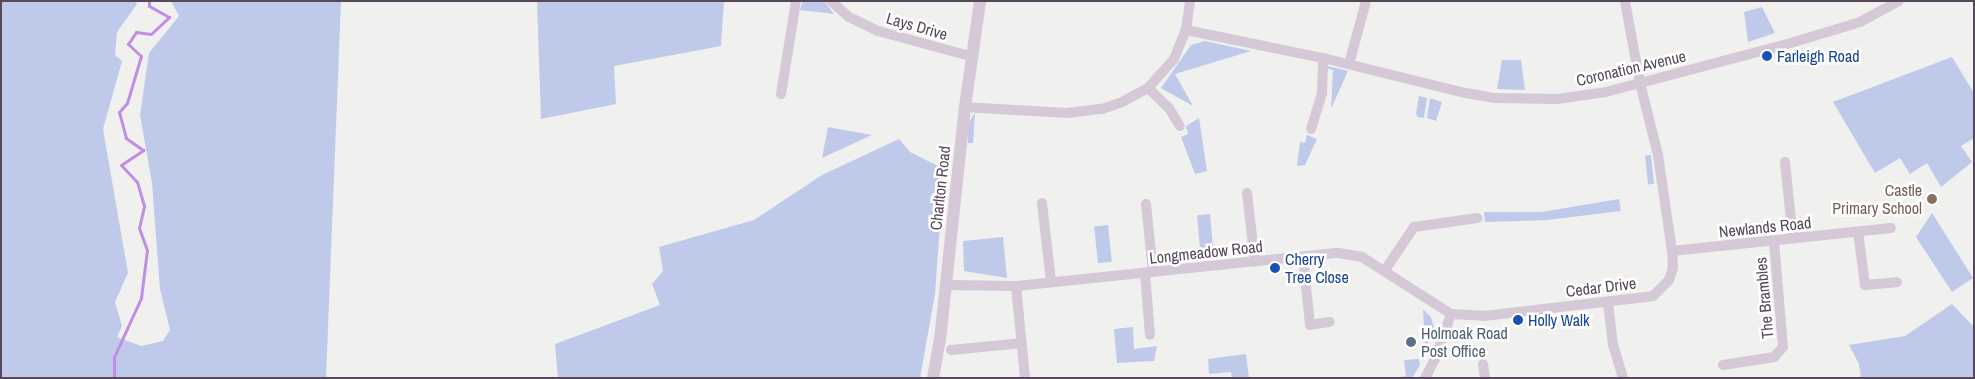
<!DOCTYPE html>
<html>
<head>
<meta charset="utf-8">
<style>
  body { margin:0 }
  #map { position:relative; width:1975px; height:379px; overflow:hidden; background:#f0f0ee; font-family:"Archivo Narrow",sans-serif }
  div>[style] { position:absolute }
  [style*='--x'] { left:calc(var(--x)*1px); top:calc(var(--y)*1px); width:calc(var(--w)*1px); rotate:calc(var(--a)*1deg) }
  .green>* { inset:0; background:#bfcaeb; transform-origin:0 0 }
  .stream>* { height:3px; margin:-1.5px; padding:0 1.5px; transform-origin:1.5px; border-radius:1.5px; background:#c08fe5 }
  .minor>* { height:10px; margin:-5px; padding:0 5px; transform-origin:5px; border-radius:5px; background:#d5c8d7 }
  .tertiary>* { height:12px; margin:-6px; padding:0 6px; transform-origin:6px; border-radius:6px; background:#d5c8d7 }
  .dots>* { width:14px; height:14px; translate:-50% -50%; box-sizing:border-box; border:2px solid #fff; border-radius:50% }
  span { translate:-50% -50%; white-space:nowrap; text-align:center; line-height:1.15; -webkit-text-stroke:5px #fff; paint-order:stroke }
  .street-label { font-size:16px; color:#57475a }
  .transit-label { font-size:16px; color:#164399 }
  .left { translate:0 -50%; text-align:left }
  .education-label { font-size:16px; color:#785e54 }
  .right { translate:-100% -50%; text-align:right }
  .service-label { font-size:16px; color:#4e5e75 }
  .frame { position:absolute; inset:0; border:2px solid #57475a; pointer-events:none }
</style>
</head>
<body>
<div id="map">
  <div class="green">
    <div style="clip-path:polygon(1px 1px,135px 1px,137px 4px,117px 32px,115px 55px,122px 61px,103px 129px,128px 273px,115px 302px,122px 326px,117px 337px,141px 346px,163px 341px,170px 330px,160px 289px,152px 183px,140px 115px,149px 53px,179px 16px,171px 1px,341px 1px,326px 378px,1px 378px)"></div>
    <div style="clip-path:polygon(537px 1px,724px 1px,721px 46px,614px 66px,616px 104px,541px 119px)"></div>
    <div style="clip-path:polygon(803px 1px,824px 1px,834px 14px,800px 10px)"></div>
    <div style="clip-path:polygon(1762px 7px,1775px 33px,1748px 42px,1744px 12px)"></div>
    <div style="clip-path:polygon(1205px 41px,1251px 51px,1175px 74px,1193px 106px,1161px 88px,1191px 45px)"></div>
    <div style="clip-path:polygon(1952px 57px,1974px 93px,1974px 138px,1961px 146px,1972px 162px,1941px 187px,1927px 163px,1910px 174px,1900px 158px,1875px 173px,1833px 102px)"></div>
    <div style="clip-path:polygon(1502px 60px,1521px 60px,1525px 90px,1497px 89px)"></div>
    <div style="clip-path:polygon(1327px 66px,1348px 71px,1331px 109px,1333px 70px,1325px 68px)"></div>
    <div style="clip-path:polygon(1419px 96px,1427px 98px,1424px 118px,1418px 117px,1416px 114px)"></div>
    <div style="clip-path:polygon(1430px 98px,1442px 102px,1436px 121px,1427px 118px)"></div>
    <div style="clip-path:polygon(975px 113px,973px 143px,968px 143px,968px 123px)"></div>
    <div style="clip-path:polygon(1199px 118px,1207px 171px,1195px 174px,1181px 137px,1188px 134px,1186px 126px)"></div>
    <div style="clip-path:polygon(828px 127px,872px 135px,822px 158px)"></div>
    <div style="clip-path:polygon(1307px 135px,1317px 139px,1305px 165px,1297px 166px,1300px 142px,1305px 143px)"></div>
    <div style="clip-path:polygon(899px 139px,910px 152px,944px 169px,935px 294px,920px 378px,558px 378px,555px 344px,660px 305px,652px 284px,663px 271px,659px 247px,754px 220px,822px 175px)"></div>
    <div style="left:1651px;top:155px;width:29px;height:6px;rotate:84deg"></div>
    <div style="clip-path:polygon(1619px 199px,1621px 211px,1547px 220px,1485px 222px,1484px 212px,1542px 212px)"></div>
    <div style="clip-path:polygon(1932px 213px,1973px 278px,1952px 292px,1916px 237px)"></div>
    <div style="left:1210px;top:214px;width:37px;height:13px;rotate:85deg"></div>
    <div style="left:1108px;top:225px;width:37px;height:14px;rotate:84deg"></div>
    <div style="clip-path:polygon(1003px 237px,1007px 278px,964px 271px,963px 241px)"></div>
    <div style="clip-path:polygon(1952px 304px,1974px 327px,1974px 378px,1861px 378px,1859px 364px,1849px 345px,1905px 336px)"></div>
    <div style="clip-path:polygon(1423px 309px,1431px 317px,1434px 328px,1425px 350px)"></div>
    <div style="clip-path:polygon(1133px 327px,1134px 349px,1157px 346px,1154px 361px,1117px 363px,1114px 329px)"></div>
    <div style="clip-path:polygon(1246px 354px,1249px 378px,1232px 378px,1231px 372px,1209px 374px,1208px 359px)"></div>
    <div style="clip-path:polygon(1419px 359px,1420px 365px,1412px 378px,1394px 378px,1406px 376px,1404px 360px)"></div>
  </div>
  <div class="stream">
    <div style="--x:114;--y:378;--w:21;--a:-90"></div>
    <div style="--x:114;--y:357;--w:65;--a:-65.4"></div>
    <div style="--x:141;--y:298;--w:48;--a:-82.9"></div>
    <div style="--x:147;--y:250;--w:23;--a:-110"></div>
    <div style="--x:139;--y:228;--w:23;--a:-77"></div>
    <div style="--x:144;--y:206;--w:25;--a:-106"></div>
    <div style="--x:137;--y:182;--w:23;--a:-133"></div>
    <div style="--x:121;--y:165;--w:27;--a:-34"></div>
    <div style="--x:143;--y:150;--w:21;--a:-145"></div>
    <div style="--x:126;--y:138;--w:27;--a:-105"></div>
    <div style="--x:119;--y:112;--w:12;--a:-48"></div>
    <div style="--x:127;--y:103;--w:49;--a:-73.4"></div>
    <div style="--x:141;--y:56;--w:18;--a:-137"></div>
    <div style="--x:128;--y:44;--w:14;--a:-56"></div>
    <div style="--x:136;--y:32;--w:15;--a:8"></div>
    <div style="--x:151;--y:34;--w:25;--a:-43"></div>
    <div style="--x:169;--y:17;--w:23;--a:-151"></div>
    <div style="--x:149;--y:6;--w:5;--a:-90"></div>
  </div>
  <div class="minor">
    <div style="--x:831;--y:1;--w:24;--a:42"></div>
    <div style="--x:849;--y:17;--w:32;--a:26"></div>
    <div style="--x:878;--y:31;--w:99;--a:15.2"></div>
    <div style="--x:1186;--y:30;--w:140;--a:11.6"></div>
    <div style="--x:1323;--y:58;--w:147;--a:13.8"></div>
    <div style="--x:1466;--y:93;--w:27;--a:10"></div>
    <div style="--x:1493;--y:98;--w:64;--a:0.9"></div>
    <div style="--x:1557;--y:99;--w:49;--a:-8.1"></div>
    <div style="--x:1606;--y:92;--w:184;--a:-14.8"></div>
    <div style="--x:1784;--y:45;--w:79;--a:-16.8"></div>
    <div style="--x:1860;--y:22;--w:44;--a:-28.3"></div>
    <div style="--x:1349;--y:64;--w:65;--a:-74.9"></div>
    <div style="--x:1148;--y:88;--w:29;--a:44"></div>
    <div style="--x:1169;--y:108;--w:21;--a:59"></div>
    <div style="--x:781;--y:94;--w:94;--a:-80.8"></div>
    <div style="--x:965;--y:107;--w:102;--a:3.4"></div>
    <div style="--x:1067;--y:113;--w:35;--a:-7"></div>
    <div style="--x:1102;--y:109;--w:21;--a:-19"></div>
    <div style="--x:1122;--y:102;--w:30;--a:-28"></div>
    <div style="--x:1148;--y:88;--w:39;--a:-48"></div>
    <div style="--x:1174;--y:59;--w:31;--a:-68"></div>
    <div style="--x:1186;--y:30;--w:29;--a:-82"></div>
    <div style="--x:1311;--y:129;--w:38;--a:-73"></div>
    <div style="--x:1322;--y:93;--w:35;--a:-88"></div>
    <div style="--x:1785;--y:162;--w:77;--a:84.1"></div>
    <div style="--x:1247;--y:193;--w:69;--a:83.4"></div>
    <div style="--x:1042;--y:203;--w:80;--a:83.5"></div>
    <div style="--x:1146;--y:204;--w:68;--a:84.1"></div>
    <div style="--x:1858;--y:232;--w:53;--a:82.5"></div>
    <div style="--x:1865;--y:285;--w:32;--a:-5"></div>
    <div style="--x:1672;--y:251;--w:220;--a:-6"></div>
    <div style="--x:1303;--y:257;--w:68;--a:84.1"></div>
    <div style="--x:1310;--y:325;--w:20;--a:-9"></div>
    <div style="--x:1385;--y:270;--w:52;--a:-56"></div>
    <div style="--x:1414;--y:227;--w:64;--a:-8.1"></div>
    <div style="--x:1145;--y:273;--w:62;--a:85.4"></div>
    <div style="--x:947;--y:285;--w:69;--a:0.8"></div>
    <div style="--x:1016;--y:286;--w:324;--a:-5.9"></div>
    <div style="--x:1338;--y:253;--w:24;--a:9"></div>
    <div style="--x:1362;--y:257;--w:106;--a:32.6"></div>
    <div style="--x:1451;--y:314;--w:33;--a:3"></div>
    <div style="--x:1484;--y:316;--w:170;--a:-6.7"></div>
    <div style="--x:1653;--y:296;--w:23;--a:-45"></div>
    <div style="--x:1669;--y:280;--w:13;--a:-72"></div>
    <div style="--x:1673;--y:268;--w:17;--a:-93"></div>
    <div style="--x:1672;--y:251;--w:97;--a:-98.3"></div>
    <div style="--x:1658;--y:155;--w:74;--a:-104"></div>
    <div style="--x:1640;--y:83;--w:83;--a:-100.4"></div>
    <div style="--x:1016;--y:286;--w:92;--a:84.4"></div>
    <div style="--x:1608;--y:303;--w:42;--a:83.2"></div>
    <div style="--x:1613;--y:345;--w:34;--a:73"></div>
    <div style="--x:951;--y:350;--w:71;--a:-5.6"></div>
    <div style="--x:1483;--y:364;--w:14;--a:82"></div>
    <div style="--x:1723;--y:365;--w:52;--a:-8.9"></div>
    <div style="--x:1774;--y:357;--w:13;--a:-48"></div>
    <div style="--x:1783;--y:347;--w:106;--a:-94.9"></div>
    <div style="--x:1425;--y:378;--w:21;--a:-62"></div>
    <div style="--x:1435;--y:359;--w:48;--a:-70.4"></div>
  </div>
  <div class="tertiary">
    <div style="--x:933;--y:378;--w:39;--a:-80"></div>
    <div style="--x:940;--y:340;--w:234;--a:-83.9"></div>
    <div style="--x:965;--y:107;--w:107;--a:-81.9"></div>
  </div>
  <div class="dots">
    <div style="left:1767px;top:56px;background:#1a4fb4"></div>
    <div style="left:1932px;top:199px;background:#8d6e63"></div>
    <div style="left:1275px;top:268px;background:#1a4fb4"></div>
    <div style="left:1518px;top:320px;background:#1a4fb4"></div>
    <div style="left:1411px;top:342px;background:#5c6f8a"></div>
  </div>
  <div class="street-label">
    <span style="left:917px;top:26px;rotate:16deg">Lays Drive</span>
    <span style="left:1631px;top:68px;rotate:-13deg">Coronation Avenue</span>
    <span style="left:940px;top:188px;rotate:-84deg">Charlton Road</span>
    <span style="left:1765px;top:227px;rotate:-6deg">Newlands Road</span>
    <span style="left:1206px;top:252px;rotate:-6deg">Longmeadow Road</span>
    <span style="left:1601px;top:287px;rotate:-7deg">Cedar Drive</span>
    <span style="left:1764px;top:298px;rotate:-95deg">The Brambles</span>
  </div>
  <div class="transit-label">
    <span class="left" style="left:1777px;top:56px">Farleigh Road</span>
    <span class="left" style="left:1285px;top:268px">Cherry<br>Tree Close</span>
    <span class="left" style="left:1528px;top:320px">Holly Walk</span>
  </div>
  <div class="education-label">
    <span class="right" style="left:1922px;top:199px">Castle<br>Primary School</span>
  </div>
  <div class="service-label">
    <span class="left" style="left:1421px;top:342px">Holmoak Road<br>Post Office</span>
  </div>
  <div class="frame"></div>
</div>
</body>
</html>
